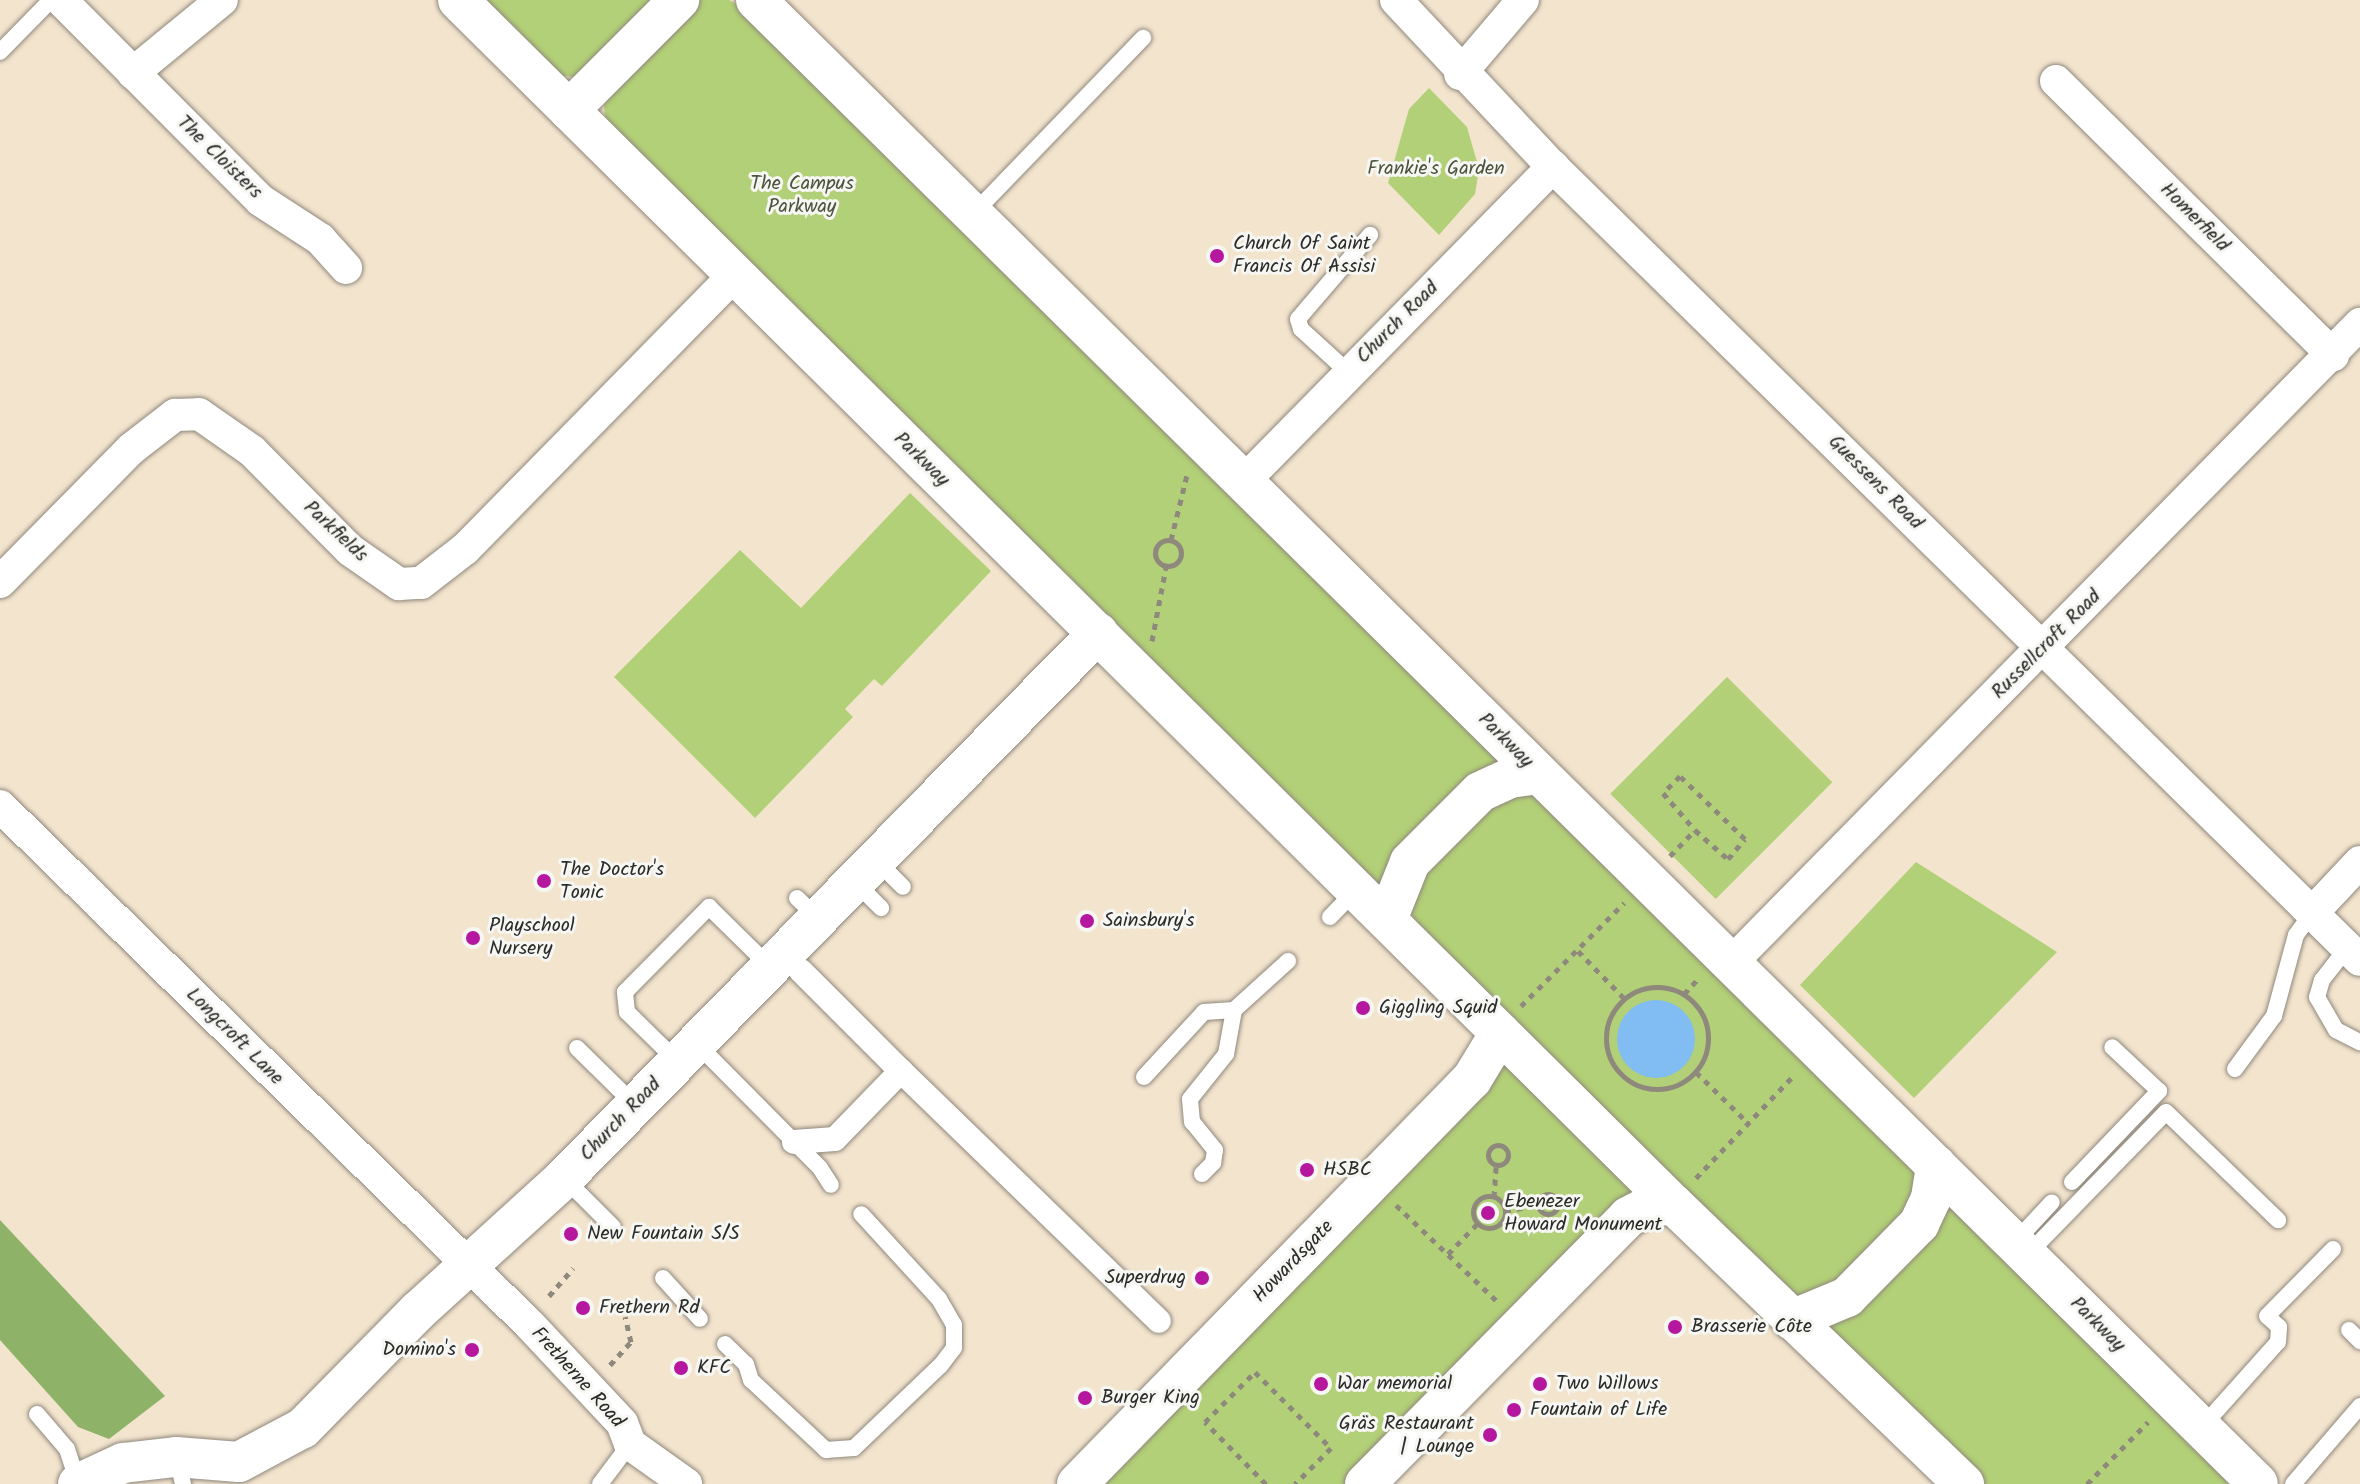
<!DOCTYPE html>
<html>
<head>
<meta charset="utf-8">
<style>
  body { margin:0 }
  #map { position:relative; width:2360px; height:1484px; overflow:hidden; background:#f3e4ce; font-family:Kalam,sans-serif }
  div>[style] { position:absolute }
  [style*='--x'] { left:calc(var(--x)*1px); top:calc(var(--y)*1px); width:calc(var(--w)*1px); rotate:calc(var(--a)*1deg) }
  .green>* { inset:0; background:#b2d077; transform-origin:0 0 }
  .forest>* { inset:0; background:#8db268 }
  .water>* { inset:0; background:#81bcf3 }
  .round { border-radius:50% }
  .path>* { height:5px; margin-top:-2.5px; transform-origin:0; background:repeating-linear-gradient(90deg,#8f887c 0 6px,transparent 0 12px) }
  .path>.ring { margin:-2.5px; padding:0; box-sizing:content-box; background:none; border:5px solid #8f887c; border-radius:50% }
  .roads { filter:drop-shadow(0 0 2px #8f887c) drop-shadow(0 0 2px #8f887c) }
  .service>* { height:16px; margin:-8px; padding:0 8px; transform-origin:8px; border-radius:8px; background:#fff }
  .pedestrian>* { height:24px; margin:-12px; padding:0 12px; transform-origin:12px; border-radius:12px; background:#fff }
  .minor>* { height:32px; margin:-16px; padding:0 16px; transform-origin:16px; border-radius:16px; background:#fff }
  .tertiary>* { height:40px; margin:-20px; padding:0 20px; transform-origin:20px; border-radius:20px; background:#fff }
  .dots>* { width:22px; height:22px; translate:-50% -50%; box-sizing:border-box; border:4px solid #f6f6f2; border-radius:50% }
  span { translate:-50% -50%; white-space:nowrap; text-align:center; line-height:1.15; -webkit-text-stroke:6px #f6f6f2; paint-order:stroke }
  .street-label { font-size:20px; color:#2b2b2b }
  .park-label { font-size:20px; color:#4d543e }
  .poi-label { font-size:20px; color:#2b2b2b }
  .left { translate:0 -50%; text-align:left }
  .right { translate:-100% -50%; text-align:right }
</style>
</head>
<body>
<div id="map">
  <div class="green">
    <div style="clip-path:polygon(474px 0,662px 0,586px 73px,572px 77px,553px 74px)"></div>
    <div style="clip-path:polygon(698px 0,729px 0,744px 8px,1505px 757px,1379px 890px,606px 127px,604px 106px,611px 87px)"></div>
    <div style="clip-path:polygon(1429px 88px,1467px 127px,1479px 169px,1475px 194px,1439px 235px,1388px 183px,1409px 109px)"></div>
    <div style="clip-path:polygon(910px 493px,991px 571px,882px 686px,874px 679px,845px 709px,853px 717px,755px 818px,614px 677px,740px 550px,801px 608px)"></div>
    <div style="left:1727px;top:677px;width:149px;height:165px;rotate:45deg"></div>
    <div style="clip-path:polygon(1536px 793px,1915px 1167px,1918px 1200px,1840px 1288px,1805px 1299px,1787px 1292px,1420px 931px,1410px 910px,1414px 876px,1490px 799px)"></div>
    <div style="clip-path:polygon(1916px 862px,2057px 952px,1914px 1098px,1800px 985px)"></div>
    <div style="clip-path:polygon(1503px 1054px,1643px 1196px,1348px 1484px,1087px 1484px)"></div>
    <div style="clip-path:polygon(1950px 1200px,2238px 1484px,1978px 1484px,1823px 1323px)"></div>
  </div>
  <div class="forest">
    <div style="clip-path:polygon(0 1220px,165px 1396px,109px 1439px,78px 1427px,0 1340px)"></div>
  </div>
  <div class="water">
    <div class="round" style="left:1617px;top:1000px;width:78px;height:78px"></div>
  </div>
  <div class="path">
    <div class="ring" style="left:1155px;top:540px;width:21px;height:21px"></div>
    <div style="--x:1171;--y:540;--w:67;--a:-76.2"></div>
    <div style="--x:1152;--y:641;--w:75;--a:-79.3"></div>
    <div style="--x:1670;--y:856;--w:36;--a:-46"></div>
    <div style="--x:1695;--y:830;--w:44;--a:41.3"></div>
    <div style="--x:1728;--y:859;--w:26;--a:-50"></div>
    <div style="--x:1745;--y:839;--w:91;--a:-135.9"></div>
    <div style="--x:1680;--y:776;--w:24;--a:135"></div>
    <div style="--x:1663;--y:793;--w:49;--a:49.1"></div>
    <div style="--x:1578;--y:951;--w:66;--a:45.6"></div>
    <div class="ring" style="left:1606px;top:987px;width:97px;height:97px"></div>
    <div style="--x:1684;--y:994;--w:22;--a:-47"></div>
    <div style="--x:1521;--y:1006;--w:146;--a:-45"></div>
    <div style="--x:1696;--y:1072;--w:73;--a:44.4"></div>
    <div class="ring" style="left:1488px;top:1145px;width:15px;height:15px"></div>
    <div style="--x:1696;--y:1178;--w:142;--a:-46.4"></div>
    <div class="ring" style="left:1538px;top:1194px;width:15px;height:15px"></div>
    <div class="ring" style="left:1473px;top:1196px;width:27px;height:27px"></div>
    <div style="--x:1494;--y:1197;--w:32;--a:-86"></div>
    <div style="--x:1396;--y:1205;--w:142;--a:43.6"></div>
    <div style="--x:1505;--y:1211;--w:34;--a:-10"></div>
    <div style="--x:1448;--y:1254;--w:43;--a:-45.9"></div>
    <div style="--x:549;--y:1296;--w:37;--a:-49"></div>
    <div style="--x:610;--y:1365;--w:31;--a:-48"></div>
    <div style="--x:631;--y:1342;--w:26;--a:-103"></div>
    <div style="--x:1266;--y:1484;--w:87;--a:-134.5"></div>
    <div style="--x:1205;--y:1422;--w:71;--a:-45"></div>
    <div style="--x:1255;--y:1372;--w:107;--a:45"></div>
    <div style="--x:1331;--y:1448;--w:51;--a:135"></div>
    <div style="--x:2087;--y:1484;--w:87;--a:-45.5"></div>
  </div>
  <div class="roads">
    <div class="service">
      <div style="--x:0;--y:52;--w:73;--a:-45.6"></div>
      <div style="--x:973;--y:214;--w:245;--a:-46"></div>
      <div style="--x:1349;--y:373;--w:65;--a:-137.5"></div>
      <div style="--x:1301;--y:329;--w:10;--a:-107"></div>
      <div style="--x:1298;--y:319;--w:111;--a:-49.4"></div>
      <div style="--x:876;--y:860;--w:38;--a:45"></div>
      <div style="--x:855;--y:882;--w:37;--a:45"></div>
      <div style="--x:797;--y:898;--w:29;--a:44"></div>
      <div style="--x:1330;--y:917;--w:39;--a:-46"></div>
      <div style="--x:2347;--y:948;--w:41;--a:128"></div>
      <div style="--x:2322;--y:980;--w:18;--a:106"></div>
      <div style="--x:2317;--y:997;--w:38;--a:60"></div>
      <div style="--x:2336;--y:1030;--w:27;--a:27"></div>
      <div style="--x:696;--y:1043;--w:176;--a:45.2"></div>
      <div style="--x:820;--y:1168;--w:20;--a:57"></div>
      <div style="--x:577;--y:1048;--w:81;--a:44.5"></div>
      <div style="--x:677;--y:1061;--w:70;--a:-135.6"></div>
      <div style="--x:627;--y:1012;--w:20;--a:-96"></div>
      <div style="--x:625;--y:992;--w:120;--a:-45.3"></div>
      <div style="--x:709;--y:907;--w:84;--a:44.5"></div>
      <div style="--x:2235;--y:1069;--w:66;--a:-53.7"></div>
      <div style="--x:2274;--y:1016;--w:84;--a:-74.8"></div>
      <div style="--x:2296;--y:935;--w:27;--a:-54"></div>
      <div style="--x:1144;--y:1077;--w:88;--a:-47.3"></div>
      <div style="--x:1204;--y:1012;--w:30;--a:-4"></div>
      <div style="--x:1202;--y:1174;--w:16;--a:-45"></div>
      <div style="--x:1213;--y:1163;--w:13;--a:-81"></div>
      <div style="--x:1215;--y:1150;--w:36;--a:-129"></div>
      <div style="--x:1192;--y:1122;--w:23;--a:-95"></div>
      <div style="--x:1190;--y:1099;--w:58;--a:-51.3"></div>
      <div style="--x:1226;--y:1054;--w:45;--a:-79.7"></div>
      <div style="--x:1234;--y:1010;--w:73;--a:-42.2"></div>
      <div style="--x:564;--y:1178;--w:69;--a:45"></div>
      <div style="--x:2072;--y:1182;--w:126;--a:-46.3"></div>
      <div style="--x:2159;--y:1091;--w:64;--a:-136.9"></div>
      <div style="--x:2015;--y:1242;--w:54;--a:-47.2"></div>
      <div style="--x:2027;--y:1255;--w:199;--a:-45.8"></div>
      <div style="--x:2166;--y:1112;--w:156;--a:44"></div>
      <div style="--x:663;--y:1278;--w:55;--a:47.9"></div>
      <div style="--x:2349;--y:1330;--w:16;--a:45"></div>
      <div style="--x:725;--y:1344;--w:29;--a:44"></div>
      <div style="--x:746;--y:1364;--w:17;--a:73"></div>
      <div style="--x:751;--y:1380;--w:103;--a:43"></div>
      <div style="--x:826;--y:1450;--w:28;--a:-4"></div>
      <div style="--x:854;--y:1448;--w:120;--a:-43.7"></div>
      <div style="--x:941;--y:1365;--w:21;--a:-53"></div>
      <div style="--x:954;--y:1348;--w:23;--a:-90"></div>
      <div style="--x:954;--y:1325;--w:30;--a:-120"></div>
      <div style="--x:939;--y:1299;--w:115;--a:-132.5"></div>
      <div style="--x:37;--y:1414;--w:46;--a:49.4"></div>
      <div style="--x:67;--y:1449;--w:22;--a:72"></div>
      <div style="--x:74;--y:1470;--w:13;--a:108"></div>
      <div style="--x:2201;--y:1428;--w:115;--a:-48.2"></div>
      <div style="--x:2278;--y:1342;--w:15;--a:-86"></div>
      <div style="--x:2279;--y:1327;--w:16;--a:-137"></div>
      <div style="--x:2267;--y:1316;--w:94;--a:-45.4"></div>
      <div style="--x:177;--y:1458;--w:27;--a:77"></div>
      <div style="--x:600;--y:1484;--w:50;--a:-53.1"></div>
      <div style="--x:2293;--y:1484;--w:103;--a:-49.3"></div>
    </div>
    <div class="pedestrian">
      <div style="--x:801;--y:971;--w:141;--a:45"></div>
      <div style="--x:794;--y:1142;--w:41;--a:-4.2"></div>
      <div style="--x:835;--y:1139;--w:95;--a:-45.9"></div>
      <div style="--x:901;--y:1071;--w:359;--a:44.1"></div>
    </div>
    <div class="minor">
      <div style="--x:61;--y:0;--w:282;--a:45.1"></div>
      <div style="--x:260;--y:200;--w:72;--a:33"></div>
      <div style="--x:320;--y:239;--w:39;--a:48"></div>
      <div style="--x:1396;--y:0;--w:229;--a:46.8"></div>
      <div style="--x:1553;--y:167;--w:1131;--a:44.5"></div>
      <div style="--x:133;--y:73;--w:115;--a:-39.4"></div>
      <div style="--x:1460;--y:74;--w:97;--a:-49.6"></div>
      <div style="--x:2056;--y:81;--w:390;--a:44.7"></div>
      <div style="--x:1244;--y:481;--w:441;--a:-45.5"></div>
      <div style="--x:0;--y:582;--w:187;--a:-45.4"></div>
      <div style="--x:131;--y:449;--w:56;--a:-37.7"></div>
      <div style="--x:175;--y:415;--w:24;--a:-2"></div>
      <div style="--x:199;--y:414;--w:65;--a:34.9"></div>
      <div style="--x:252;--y:451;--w:139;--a:45.3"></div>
      <div style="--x:350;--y:550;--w:60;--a:34.8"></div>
      <div style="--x:399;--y:584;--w:22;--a:-3"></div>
      <div style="--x:421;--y:583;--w:56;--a:-37.7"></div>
      <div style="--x:465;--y:549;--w:383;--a:-45.5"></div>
      <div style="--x:0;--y:806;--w:742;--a:44.4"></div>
      <div style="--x:530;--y:1325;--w:134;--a:46.8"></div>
      <div style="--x:622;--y:1423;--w:22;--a:69"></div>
      <div style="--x:630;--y:1444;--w:69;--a:35.5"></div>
      <div style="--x:2312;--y:913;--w:70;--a:-46.7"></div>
      <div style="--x:1731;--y:963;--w:897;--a:-45.45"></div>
    </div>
    <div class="tertiary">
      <div style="--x:458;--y:0;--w:1711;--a:44.74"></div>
      <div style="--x:1673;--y:1204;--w:404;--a:43.9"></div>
      <div style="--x:756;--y:0;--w:2111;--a:44.65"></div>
      <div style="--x:569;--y:110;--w:156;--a:-45"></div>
      <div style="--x:1388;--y:917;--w:59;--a:-68.2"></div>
      <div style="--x:1410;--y:862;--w:99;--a:-45"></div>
      <div style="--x:1480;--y:792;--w:33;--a:-25"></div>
      <div style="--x:1510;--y:778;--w:27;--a:-8"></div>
      <div style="--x:1792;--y:1320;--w:60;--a:-22.7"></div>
      <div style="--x:1847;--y:1297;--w:103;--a:-45.4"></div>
      <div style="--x:1919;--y:1224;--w:29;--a:-65"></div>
      <div style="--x:1931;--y:1198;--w:33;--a:-81"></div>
      <div style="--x:78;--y:1484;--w:50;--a:-25"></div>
      <div style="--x:123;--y:1463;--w:53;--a:-6.5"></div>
      <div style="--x:176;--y:1457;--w:63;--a:4.5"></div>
      <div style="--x:239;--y:1462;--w:72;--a:-28"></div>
      <div style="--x:303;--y:1428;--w:164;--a:-45.5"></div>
      <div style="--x:418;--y:1311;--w:197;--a:-42.3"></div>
      <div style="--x:564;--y:1178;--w:763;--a:-45.58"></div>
      <div style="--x:1077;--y:1484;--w:566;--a:-45.72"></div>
      <div style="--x:1472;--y:1079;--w:54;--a:-58.7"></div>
      <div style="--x:1365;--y:1484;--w:375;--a:-45.4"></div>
      <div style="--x:1628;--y:1217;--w:19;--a:-28"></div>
      <div style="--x:1645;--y:1208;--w:28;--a:-8"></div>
    </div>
  </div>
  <div class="dots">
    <div style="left:1217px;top:256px;background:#b5179e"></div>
    <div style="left:544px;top:881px;background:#b5179e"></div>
    <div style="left:1087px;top:921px;background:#b5179e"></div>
    <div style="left:473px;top:938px;background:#b5179e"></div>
    <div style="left:1363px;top:1008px;background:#b5179e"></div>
    <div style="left:1307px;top:1170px;background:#b5179e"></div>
    <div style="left:1488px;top:1213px;background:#b5179e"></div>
    <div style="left:571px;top:1234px;background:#b5179e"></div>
    <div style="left:1202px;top:1278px;background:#b5179e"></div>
    <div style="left:583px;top:1308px;background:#b5179e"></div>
    <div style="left:1675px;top:1327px;background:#b5179e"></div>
    <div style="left:472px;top:1350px;background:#b5179e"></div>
    <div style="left:681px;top:1368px;background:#b5179e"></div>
    <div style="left:1321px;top:1384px;background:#b5179e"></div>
    <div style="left:1540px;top:1384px;background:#b5179e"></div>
    <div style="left:1085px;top:1398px;background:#b5179e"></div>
    <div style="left:1514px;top:1410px;background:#b5179e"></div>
    <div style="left:1490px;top:1435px;background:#b5179e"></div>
  </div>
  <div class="street-label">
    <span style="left:219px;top:158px;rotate:44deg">The Cloisters</span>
    <span style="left:2194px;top:218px;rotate:45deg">Homerfield</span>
    <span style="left:1398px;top:323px;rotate:-45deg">Church Road</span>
    <span style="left:921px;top:460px;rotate:44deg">Parkway</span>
    <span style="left:1875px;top:483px;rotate:45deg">Guessens Road</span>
    <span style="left:335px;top:532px;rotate:43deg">Parkfields</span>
    <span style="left:2047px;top:645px;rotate:-45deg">Russellcroft Road</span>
    <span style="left:1505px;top:741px;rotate:45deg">Parkway</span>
    <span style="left:234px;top:1037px;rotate:45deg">Longcroft Lane</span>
    <span style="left:621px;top:1120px;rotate:-46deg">Church Road</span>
    <span style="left:1294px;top:1262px;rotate:-46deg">Howardsgate</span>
    <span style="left:2097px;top:1325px;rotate:45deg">Parkway</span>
    <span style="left:577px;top:1378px;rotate:48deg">Fretherne Road</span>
  </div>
  <div class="park-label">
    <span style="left:1436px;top:169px">Frankie's Garden</span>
    <span style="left:802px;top:196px">The Campus<br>Parkway</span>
  </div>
  <div class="poi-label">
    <span class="left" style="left:1233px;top:256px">Church Of Saint<br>Francis Of Assisi</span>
    <span class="left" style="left:560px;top:882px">The Doctor's<br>Tonic</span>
    <span class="left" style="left:1103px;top:921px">Sainsbury's</span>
    <span class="left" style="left:489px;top:938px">Playschool<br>Nursery</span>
    <span class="left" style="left:1379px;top:1008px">Giggling Squid</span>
    <span class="left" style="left:1323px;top:1170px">HSBC</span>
    <span class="left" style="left:1504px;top:1214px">Ebenezer<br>Howard Monument</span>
    <span class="left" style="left:587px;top:1234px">New Fountain S/S</span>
    <span class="right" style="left:1186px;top:1278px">Superdrug</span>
    <span class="left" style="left:599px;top:1308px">Frethern Rd</span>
    <span class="left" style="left:1691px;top:1327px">Brasserie Côte</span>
    <span class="right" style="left:456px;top:1350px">Domino's</span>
    <span class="left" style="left:697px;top:1368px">KFC</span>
    <span class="left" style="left:1337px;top:1384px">War memorial</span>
    <span class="left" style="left:1556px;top:1384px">Two Willows</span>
    <span class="left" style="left:1101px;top:1398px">Burger King</span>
    <span class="left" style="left:1530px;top:1410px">Fountain of Life</span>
    <span class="right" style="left:1474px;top:1436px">Gräs Restaurant<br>| Lounge</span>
  </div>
</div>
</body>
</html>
